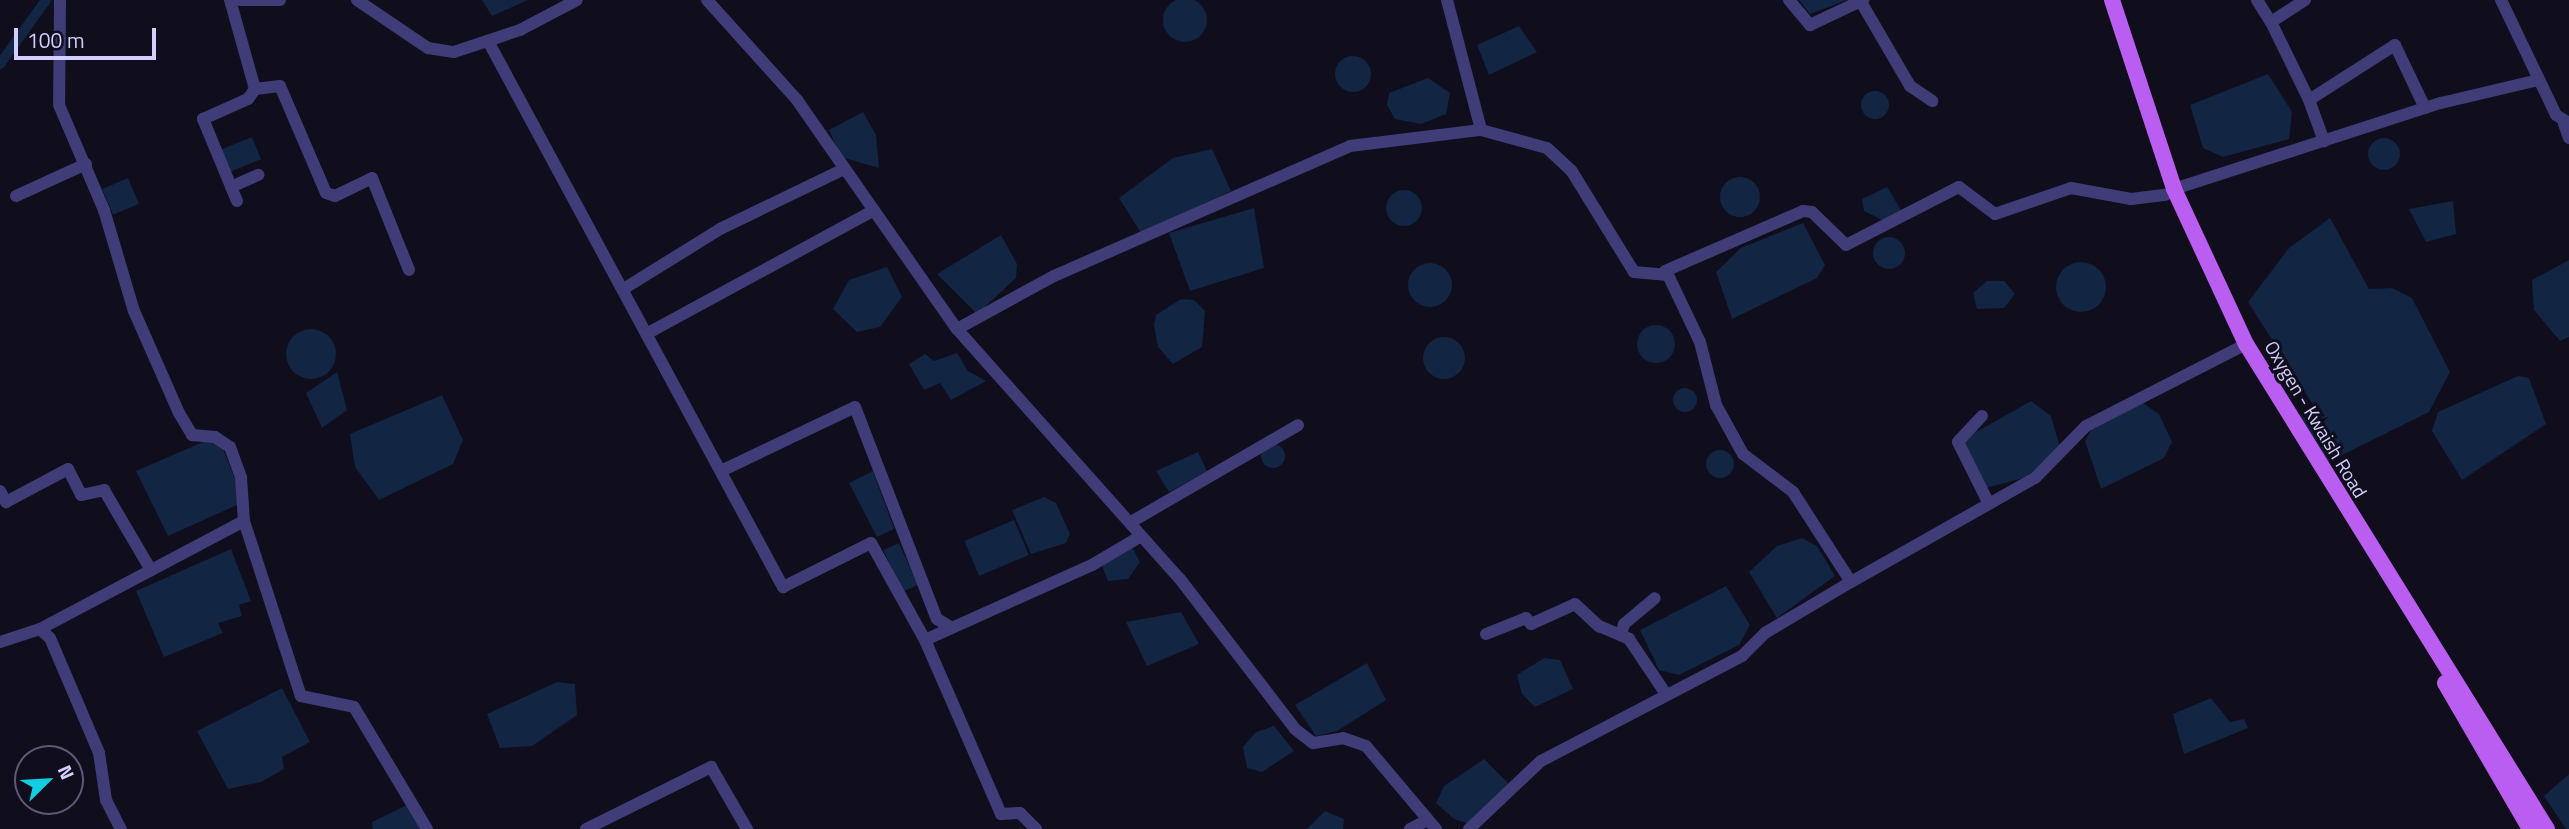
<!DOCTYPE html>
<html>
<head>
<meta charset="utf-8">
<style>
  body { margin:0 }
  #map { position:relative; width:2569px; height:829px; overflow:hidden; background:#100d1d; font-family:"Titillium Web",sans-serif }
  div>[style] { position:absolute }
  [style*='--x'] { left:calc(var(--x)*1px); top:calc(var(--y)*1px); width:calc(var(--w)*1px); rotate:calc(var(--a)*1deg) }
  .water>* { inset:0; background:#122542; transform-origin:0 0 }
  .round { border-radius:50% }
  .canal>* { height:10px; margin:-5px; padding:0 5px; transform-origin:5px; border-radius:5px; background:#122542 }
  .minor>* { height:12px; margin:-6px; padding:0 6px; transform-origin:6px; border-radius:6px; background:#3f3c78 }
  .major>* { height:16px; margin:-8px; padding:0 8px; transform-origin:8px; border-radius:8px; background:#ba5ef1 }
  span { translate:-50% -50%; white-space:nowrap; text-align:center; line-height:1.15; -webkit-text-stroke:6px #100d1d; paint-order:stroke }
  .street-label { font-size:19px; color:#d3cefb }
  .north { position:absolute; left:14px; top:745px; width:70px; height:70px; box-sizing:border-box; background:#100d1d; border:2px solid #5e5a76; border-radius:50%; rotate:66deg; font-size:19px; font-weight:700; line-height:28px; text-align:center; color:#d3cefb }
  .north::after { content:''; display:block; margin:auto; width:24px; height:32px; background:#13cde2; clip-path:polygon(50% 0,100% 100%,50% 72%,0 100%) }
  .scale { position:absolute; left:14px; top:28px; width:142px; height:32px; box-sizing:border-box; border:4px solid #d3cefb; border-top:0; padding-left:9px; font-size:21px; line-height:24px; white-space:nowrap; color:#d3cefb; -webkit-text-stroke:5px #100d1d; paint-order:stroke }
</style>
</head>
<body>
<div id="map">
  <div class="water">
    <div class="round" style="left:1163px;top:-2px;width:44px;height:44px"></div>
    <div style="clip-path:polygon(482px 0,528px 0,492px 16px)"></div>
    <div style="clip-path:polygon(1799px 0,1847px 0,1810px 14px)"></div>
    <div style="clip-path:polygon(1519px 26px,1537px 52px,1489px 75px,1477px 45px)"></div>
    <div class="round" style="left:1335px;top:56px;width:36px;height:36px"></div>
    <div style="clip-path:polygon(2268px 74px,2292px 112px,2289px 139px,2223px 157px,2203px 148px,2190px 105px)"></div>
    <div style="clip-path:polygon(1428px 78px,1450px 93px,1446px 114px,1421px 124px,1395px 119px,1387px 105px,1389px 93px)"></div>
    <div class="round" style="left:1861px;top:91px;width:28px;height:28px"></div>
    <div style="clip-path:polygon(863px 112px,876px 135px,879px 168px,841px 157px,829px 130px)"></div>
    <div style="left:252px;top:137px;width:24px;height:34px;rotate:68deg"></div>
    <div class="round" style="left:2368px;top:138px;width:32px;height:32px"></div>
    <div style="clip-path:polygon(1212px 149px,1231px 191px,1141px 233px,1119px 198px,1173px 158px)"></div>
    <div class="round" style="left:1720px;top:177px;width:40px;height:40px"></div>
    <div style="left:128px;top:178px;width:28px;height:28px;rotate:67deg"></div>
    <div style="clip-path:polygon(1887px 187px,1903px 213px,1884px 221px,1864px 211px,1862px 199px)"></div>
    <div class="round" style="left:1386px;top:190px;width:36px;height:36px"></div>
    <div style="clip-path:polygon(2453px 201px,2456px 234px,2426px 242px,2409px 209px)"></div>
    <div style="clip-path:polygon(1254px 208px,1264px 268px,1190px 291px,1169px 233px)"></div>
    <div style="clip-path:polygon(2330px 218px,2369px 289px,2392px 288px,2412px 298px,2450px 372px,2429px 412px,2328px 462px,2298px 418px,2314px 406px,2248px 302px,2289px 248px)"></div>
    <div style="clip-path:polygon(1803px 223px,1825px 265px,1817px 278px,1732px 319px,1716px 272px,1741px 248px)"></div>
    <div style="clip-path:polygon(1001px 235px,1017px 264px,1016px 278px,977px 314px,937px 274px)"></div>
    <div class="round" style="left:1873px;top:237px;width:32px;height:32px"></div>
    <div style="clip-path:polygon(2569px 260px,2569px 337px,2560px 341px,2534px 310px,2532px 280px)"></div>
    <div class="round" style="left:2056px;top:262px;width:50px;height:50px"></div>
    <div class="round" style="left:1408px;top:263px;width:44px;height:44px"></div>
    <div style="clip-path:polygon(887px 267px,902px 297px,880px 327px,857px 332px,833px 309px,849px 280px)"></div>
    <div style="clip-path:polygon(1987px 281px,2004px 281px,2015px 294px,2004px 308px,1977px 309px,1973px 293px)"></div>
    <div style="clip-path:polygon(1181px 299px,1194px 300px,1205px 311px,1202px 347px,1173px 364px,1158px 347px,1154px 325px,1156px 315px)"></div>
    <div class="round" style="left:1637px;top:325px;width:38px;height:38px"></div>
    <div class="round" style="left:286px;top:329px;width:50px;height:50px"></div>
    <div class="round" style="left:1423px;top:337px;width:42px;height:42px"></div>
    <div style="clip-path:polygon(957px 353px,968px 371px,986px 381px,951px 400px,940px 383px,924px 390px,909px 364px,925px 354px,934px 361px)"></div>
    <div style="clip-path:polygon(337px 372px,347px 410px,322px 428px,306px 393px)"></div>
    <div style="clip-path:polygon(2518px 376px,2529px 378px,2546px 424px,2462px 480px,2432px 431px,2438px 412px)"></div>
    <div class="round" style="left:1673px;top:388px;width:24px;height:24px"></div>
    <div style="clip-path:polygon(442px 395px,463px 440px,453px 464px,379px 500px,355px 467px,350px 434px)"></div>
    <div style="clip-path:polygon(2031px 401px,2051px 416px,2062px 454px,2023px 478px,1986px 488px,1962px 440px)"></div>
    <div style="clip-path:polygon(2141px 402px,2159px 414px,2172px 442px,2164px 458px,2101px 489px,2085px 441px,2093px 426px)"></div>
    <div style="clip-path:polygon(210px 439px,222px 446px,239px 490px,237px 505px,168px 536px,136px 471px)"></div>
    <div class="round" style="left:1261px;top:444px;width:24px;height:24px"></div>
    <div class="round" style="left:1706px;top:450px;width:28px;height:28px"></div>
    <div style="clip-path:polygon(1198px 452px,1207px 471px,1169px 492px,1156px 471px)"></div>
    <div style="clip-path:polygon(873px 471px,894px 529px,877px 537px,849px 483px)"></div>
    <div style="clip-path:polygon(1044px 497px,1056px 503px,1070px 534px,1066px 543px,1031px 554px,1012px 510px)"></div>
    <div style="left:1014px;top:520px;width:38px;height:54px;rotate:67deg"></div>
    <div style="clip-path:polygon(1802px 538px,1817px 546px,1835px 576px,1777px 618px,1749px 572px,1777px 546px)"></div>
    <div style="left:899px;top:543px;width:46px;height:17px;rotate:66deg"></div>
    <div style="clip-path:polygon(1132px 547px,1140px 562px,1128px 579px,1108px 581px,1101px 564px)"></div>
    <div style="clip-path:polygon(231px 549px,251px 601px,239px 605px,242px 616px,218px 623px,223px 633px,164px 657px,136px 591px)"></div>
    <div style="clip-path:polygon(1726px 586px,1750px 625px,1739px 645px,1679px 675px,1659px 670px,1640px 630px)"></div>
    <div style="clip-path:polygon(1181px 612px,1199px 644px,1147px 666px,1126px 622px)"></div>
    <div style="clip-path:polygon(1544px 658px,1560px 660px,1573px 689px,1535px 707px,1522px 694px,1517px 675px)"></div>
    <div style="clip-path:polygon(1367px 663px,1386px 700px,1337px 731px,1316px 736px,1295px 705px)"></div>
    <div style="clip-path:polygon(557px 682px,575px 684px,577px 715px,532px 746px,500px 748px,487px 714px)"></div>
    <div style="clip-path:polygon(282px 688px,310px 742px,282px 757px,284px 769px,261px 782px,228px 789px,197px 731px)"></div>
    <div style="clip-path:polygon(2211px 698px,2230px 722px,2244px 719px,2248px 728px,2184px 754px,2173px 714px)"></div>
    <div style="clip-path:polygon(1274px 726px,1294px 751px,1262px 772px,1247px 768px,1243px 747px,1256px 732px)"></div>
    <div style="clip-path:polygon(1484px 759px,1508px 783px,1507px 796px,1470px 824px,1454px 819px,1436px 803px,1444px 786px)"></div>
    <div style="clip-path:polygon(2569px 774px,2569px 829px,2566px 829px,2544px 796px)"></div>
    <div style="clip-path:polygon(409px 804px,420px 829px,373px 829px,372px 822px)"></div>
    <div style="clip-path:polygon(1325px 811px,1344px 819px,1343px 829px,1307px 829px)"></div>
  </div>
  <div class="canal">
    <div style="--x:0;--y:64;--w:79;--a:-54.3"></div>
  </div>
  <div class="minor">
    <div style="--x:60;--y:0;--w:105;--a:90.5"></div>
    <div style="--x:59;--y:105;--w:114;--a:66.8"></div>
    <div style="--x:104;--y:210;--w:105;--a:73.5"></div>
    <div style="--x:134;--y:311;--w:111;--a:66.2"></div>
    <div style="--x:179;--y:413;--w:26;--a:59"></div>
    <div style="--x:192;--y:435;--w:23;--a:5"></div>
    <div style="--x:215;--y:437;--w:18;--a:34"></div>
    <div style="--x:230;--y:447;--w:33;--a:70"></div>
    <div style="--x:241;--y:478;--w:43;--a:86"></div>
    <div style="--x:244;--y:521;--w:184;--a:72"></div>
    <div style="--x:301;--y:696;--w:54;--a:11.7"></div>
    <div style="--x:354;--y:707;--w:142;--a:59.1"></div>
    <div style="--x:230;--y:0;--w:92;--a:74.3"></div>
    <div style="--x:255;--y:89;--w:25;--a:-7"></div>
    <div style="--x:280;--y:86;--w:116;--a:66.7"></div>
    <div style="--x:326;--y:193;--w:9;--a:18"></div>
    <div style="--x:335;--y:196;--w:41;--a:-25.9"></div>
    <div style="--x:372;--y:178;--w:99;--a:68.1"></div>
    <div style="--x:240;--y:0;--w:40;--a:0"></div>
    <div style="--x:357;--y:0;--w:86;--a:34.1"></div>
    <div style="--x:428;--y:48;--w:26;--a:9"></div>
    <div style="--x:454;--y:52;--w:70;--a:-18.4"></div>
    <div style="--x:520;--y:30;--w:64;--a:-27.8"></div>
    <div style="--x:707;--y:0;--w:135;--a:48"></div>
    <div style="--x:797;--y:100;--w:279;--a:55.1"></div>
    <div style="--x:957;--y:329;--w:335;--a:48.3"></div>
    <div style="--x:1180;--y:579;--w:189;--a:52.5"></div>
    <div style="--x:1295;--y:729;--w:23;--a:38"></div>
    <div style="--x:1313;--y:743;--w:30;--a:-9"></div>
    <div style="--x:1343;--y:738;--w:24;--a:19"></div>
    <div style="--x:1366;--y:746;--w:109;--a:49.9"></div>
    <div style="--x:1447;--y:0;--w:134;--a:75.3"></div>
    <div style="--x:1789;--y:0;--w:33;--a:50"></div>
    <div style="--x:1810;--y:25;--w:59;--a:-25.3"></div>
    <div style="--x:2257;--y:0;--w:26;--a:58"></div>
    <div style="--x:2305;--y:0;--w:40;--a:147.1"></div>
    <div style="--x:2271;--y:22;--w:87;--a:64"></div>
    <div style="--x:2309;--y:100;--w:102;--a:-32.6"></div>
    <div style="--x:2395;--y:45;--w:70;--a:64.5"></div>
    <div style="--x:2501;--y:0;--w:127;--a:64.4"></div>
    <div style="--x:2556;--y:115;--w:15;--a:32"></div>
    <div style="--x:1861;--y:2;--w:97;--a:59.7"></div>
    <div style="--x:1910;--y:86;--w:27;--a:34"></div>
    <div style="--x:488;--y:41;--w:621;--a:61.62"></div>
    <div style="--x:783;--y:587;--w:98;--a:-26.6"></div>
    <div style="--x:871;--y:543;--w:111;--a:60.9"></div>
    <div style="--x:925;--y:640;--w:190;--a:66.4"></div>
    <div style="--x:1001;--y:814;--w:19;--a:-3"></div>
    <div style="--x:1020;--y:813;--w:23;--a:45"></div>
    <div style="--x:2309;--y:100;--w:44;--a:69.9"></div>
    <div style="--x:2564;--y:124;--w:15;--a:70"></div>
    <div style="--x:231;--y:187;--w:30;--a:-24"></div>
    <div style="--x:2174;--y:189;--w:281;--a:-17.9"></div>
    <div style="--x:2441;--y:103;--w:100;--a:-13.3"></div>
    <div style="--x:16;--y:196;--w:77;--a:-24.6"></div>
    <div style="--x:237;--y:201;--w:89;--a:-112.5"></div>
    <div style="--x:203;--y:119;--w:49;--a:-24"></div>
    <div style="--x:248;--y:99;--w:12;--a:-55"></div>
    <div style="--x:1665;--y:271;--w:150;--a:-23.5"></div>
    <div style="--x:1803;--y:211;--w:9;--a:6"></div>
    <div style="--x:1812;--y:212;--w:47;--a:44.1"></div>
    <div style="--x:1846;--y:245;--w:127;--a:-27.2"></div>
    <div style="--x:1959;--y:187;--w:45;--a:36.9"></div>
    <div style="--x:1995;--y:214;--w:80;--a:-18.9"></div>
    <div style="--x:2071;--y:188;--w:61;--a:10.4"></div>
    <div style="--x:2131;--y:199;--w:35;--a:-7"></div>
    <div style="--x:625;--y:288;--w:112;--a:-31.8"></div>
    <div style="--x:720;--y:229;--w:138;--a:-25.8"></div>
    <div style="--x:957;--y:329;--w:111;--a:-28.7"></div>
    <div style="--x:1054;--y:276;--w:323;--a:-23.7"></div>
    <div style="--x:1350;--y:146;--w:132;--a:-7"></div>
    <div style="--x:1481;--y:130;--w:68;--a:15.3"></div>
    <div style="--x:1547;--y:148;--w:33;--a:43"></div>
    <div style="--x:1571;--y:170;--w:120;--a:58.3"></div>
    <div style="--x:1634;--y:272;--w:34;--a:5"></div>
    <div style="--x:1668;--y:275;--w:74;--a:64.5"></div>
    <div style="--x:1700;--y:342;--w:65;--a:75.7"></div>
    <div style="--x:1716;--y:405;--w:56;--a:61.1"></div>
    <div style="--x:1743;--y:454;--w:63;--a:37.2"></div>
    <div style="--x:1793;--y:492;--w:107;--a:57.2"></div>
    <div style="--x:648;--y:333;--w:254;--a:-28.5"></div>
    <div style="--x:1982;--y:416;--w:35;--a:133"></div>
    <div style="--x:1958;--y:442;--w:69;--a:63.4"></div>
    <div style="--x:721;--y:471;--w:148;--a:-25.5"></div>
    <div style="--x:855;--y:407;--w:227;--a:68.9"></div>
    <div style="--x:937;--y:619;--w:17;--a:31"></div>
    <div style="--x:0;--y:491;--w:13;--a:61"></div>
    <div style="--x:6;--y:502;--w:70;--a:-28"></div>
    <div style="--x:68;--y:469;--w:29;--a:63"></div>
    <div style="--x:81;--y:495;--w:24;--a:-12"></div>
    <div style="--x:104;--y:490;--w:93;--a:59.6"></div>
    <div style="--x:1131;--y:522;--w:193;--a:-30.1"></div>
    <div style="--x:40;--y:629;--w:231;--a:-27.9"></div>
    <div style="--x:1486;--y:634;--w:43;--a:-21.8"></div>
    <div style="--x:1526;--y:618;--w:8;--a:50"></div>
    <div style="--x:1531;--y:624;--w:48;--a:-24.4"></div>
    <div style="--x:1575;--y:604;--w:33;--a:43"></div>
    <div style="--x:1599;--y:626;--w:33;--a:23"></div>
    <div style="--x:1629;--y:639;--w:63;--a:56.1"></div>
    <div style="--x:1621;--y:635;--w:11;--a:-75"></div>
    <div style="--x:1624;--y:624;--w:40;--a:-40"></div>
    <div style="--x:925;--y:640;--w:183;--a:-24.2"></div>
    <div style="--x:1092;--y:565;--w:57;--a:-30.6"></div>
    <div style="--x:0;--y:642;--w:42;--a:-18"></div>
    <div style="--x:40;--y:629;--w:13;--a:42"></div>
    <div style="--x:50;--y:638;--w:125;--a:66.9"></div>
    <div style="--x:99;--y:753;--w:48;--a:81.5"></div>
    <div style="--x:106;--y:800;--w:33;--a:63"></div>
    <div style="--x:586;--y:829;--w:140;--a:-26.4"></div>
    <div style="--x:711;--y:767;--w:72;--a:59.9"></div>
    <div style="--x:1410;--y:829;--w:20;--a:-27"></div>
    <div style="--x:1469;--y:829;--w:99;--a:-43.4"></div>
    <div style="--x:1541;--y:761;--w:227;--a:-27.6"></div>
    <div style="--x:1742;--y:656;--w:33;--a:-45"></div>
    <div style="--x:1765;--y:633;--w:100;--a:-30.7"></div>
    <div style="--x:1851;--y:582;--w:211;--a:-29.5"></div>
    <div style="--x:2035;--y:478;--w:73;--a:-45.6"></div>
    <div style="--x:2086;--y:426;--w:180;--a:-27.1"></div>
  </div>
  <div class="major">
    <div style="--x:2112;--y:0;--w:199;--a:71.8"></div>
    <div style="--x:2174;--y:189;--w:171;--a:65.1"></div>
    <div style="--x:2246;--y:344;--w:571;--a:58.18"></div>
    <div style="--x:2445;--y:683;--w:169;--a:59.8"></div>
  </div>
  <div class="street-label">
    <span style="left:2316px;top:419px;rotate:59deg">Oxygen - Kwaish Road</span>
  </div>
  <div class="north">N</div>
  <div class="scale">100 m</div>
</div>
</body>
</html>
